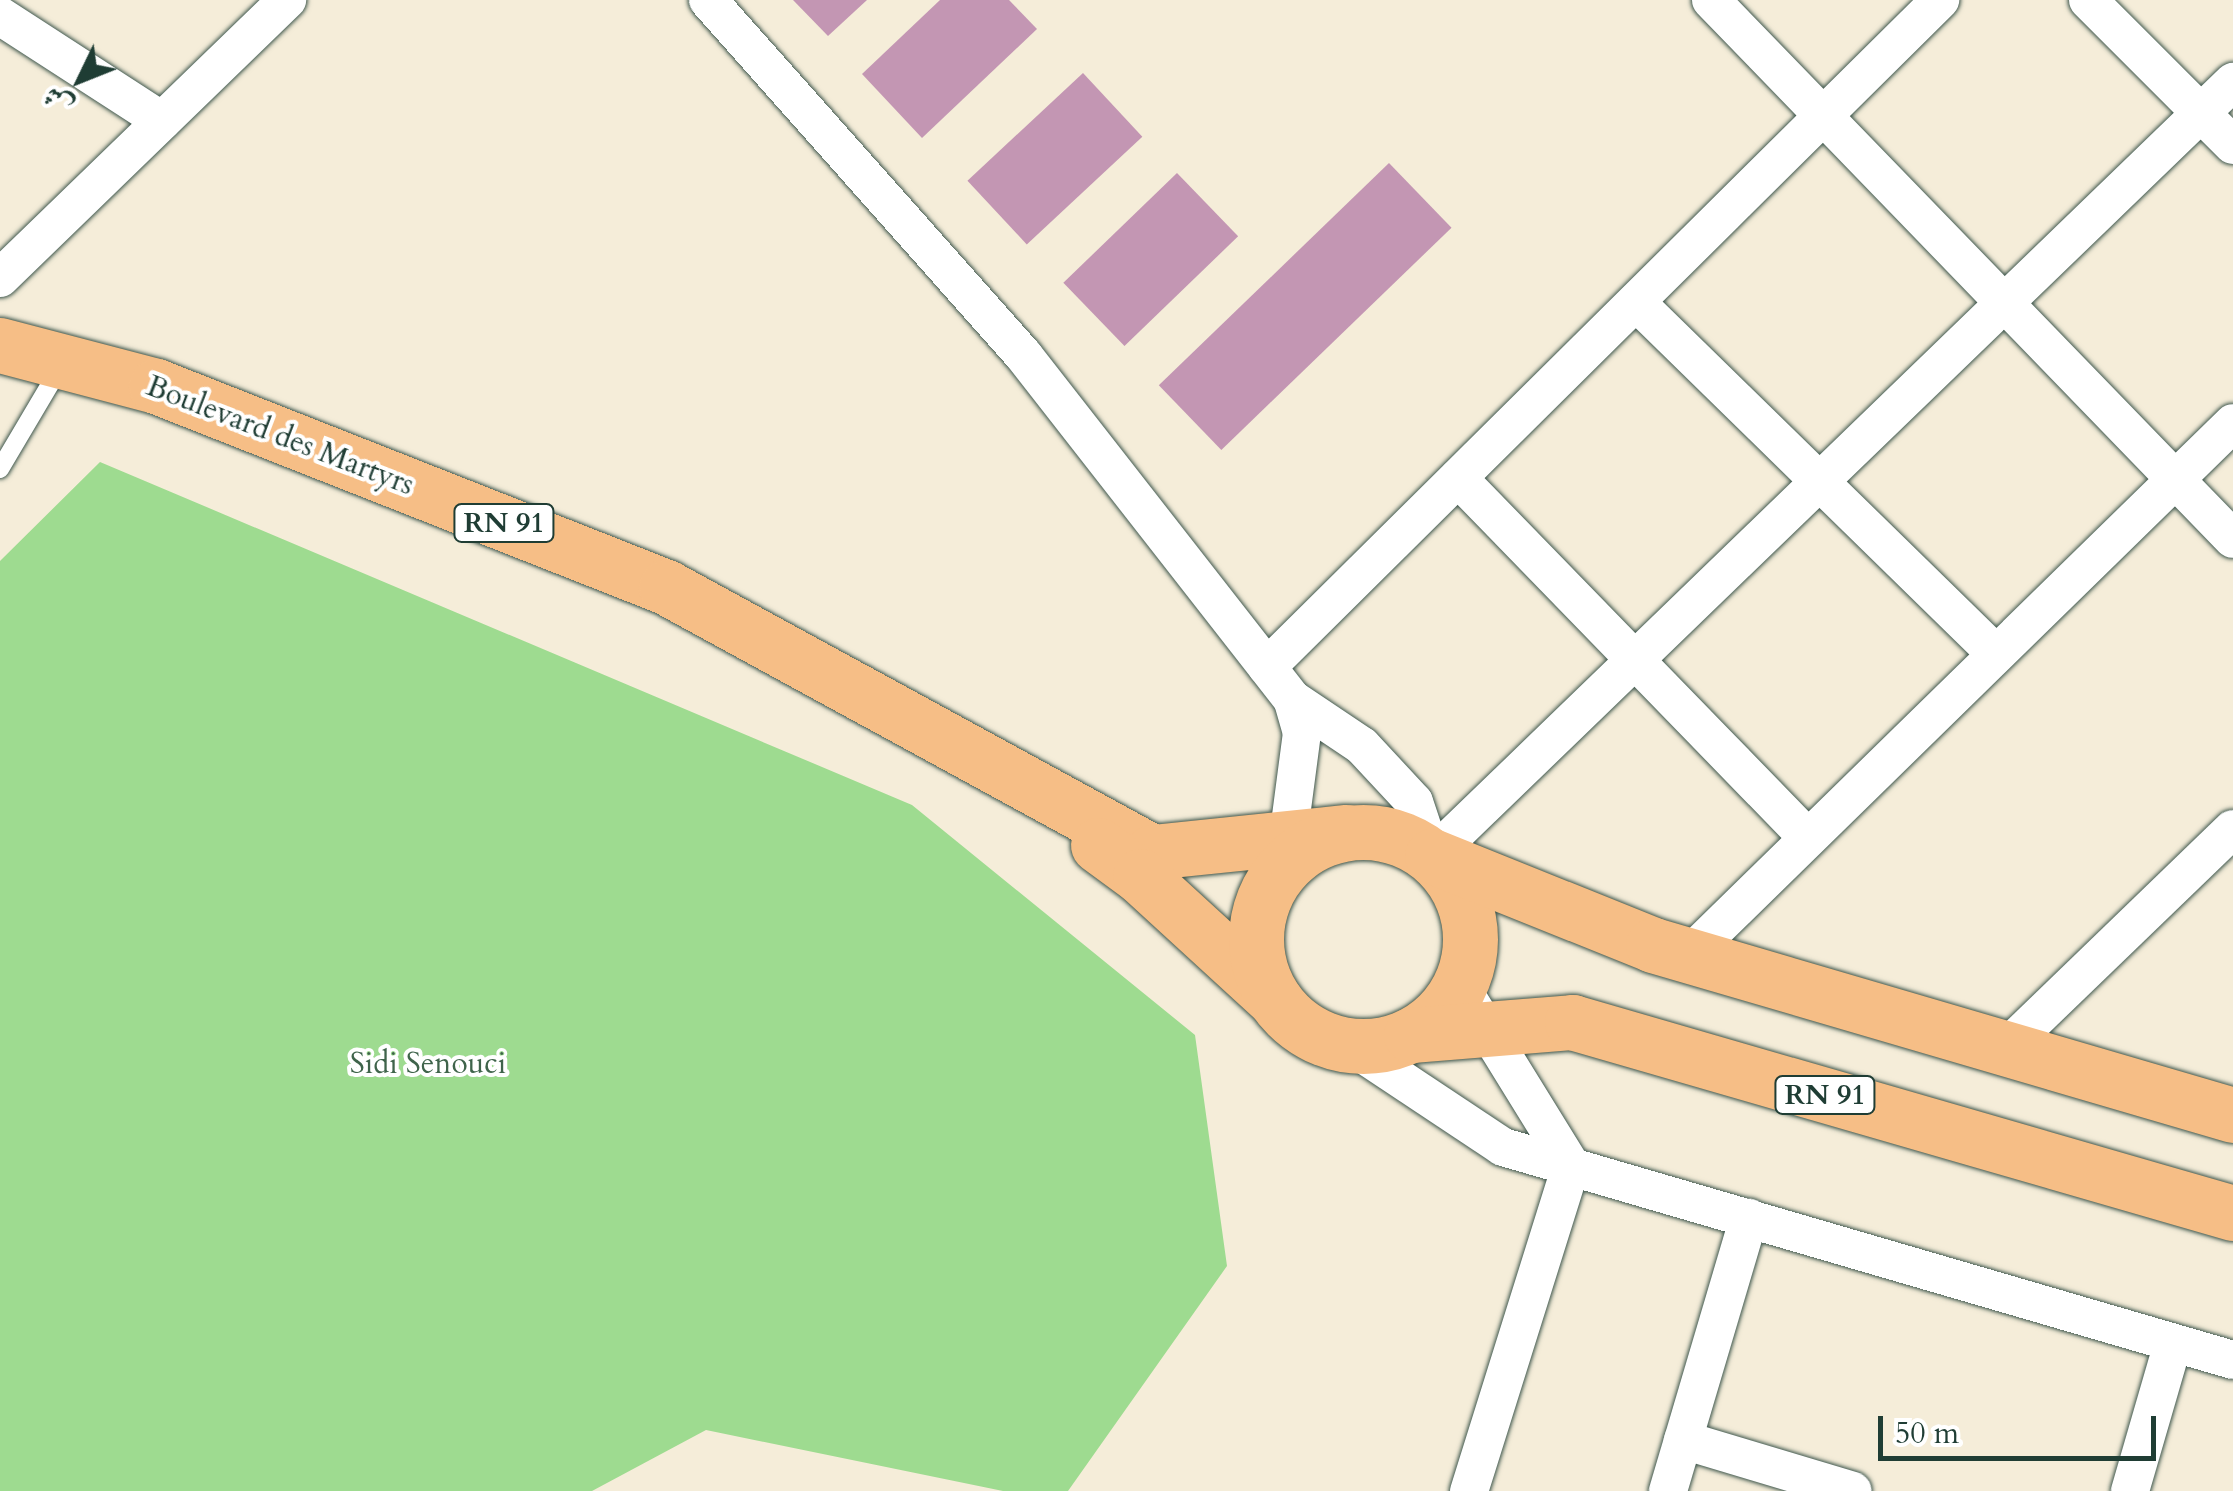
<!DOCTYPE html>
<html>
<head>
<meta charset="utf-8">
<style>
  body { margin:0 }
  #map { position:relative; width:2233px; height:1491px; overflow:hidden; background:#f5edd9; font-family:Cardo,Amiri,serif }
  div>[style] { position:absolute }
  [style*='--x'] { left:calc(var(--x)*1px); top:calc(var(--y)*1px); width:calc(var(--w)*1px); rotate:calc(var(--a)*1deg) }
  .green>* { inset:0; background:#9edb90 }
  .building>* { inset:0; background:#c396b3; transform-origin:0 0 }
  .roads { filter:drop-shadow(0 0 2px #3f574d) drop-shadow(0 0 2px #3f574d) }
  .service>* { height:18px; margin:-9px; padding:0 9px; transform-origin:9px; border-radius:9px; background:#fff }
  .minor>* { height:38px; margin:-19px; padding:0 19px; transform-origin:19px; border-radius:19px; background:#fff }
  .primary>* { height:55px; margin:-27.5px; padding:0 27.5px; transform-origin:27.5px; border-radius:27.5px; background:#f6be86 }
  .trunk>* { height:55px; margin:-27.5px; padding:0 27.5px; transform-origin:27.5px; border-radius:27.5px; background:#f6be86 }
  .trunk>.ring { margin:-27.5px; padding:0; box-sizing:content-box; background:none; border:55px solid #f6be86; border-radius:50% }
  span { translate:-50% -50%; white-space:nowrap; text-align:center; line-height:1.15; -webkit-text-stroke:8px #fff; paint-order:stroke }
  .shield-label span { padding:2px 8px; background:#fff; border:2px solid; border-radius:8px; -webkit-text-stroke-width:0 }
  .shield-label { font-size:28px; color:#1f3d34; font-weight:700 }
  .street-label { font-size:30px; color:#1f3d34 }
  .park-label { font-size:30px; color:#3f644b }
  .north { position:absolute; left:30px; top:30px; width:100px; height:100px; -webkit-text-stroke:8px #fff; paint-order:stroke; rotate:227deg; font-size:28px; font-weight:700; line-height:40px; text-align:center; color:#1f3d34 }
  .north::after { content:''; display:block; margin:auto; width:35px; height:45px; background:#1f3d34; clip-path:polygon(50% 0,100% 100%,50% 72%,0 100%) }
  .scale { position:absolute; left:1878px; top:1416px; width:278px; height:45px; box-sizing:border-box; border:5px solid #1f3d34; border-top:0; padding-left:12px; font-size:30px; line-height:35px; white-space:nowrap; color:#1f3d34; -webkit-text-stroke:8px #fff; paint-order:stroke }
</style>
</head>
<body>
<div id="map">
  <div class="green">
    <div style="clip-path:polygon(100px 462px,912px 805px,1195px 1035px,1227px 1266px,1068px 1491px,1003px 1491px,706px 1430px,592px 1491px,0 1491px,0 561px)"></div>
  </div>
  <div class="building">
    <div style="clip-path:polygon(793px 0,867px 0,828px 36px)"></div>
    <div style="clip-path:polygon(940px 0,1009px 0,1037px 29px,922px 138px,862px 74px)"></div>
    <div style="left:1083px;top:73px;width:87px;height:158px;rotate:47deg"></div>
    <div style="left:1389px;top:163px;width:90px;height:320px;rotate:46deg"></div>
    <div style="left:1177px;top:173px;width:88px;height:158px;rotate:46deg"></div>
  </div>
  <div class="roads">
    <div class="service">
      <div style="--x:0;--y:469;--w:120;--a:-59.4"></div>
    </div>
    <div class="minor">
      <div style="--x:708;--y:0;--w:476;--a:48.4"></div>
      <div style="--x:1024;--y:356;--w:435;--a:52"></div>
      <div style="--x:1292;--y:699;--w:84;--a:33.9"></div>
      <div style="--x:1362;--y:746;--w:76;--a:47.1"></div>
      <div style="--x:1414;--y:802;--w:57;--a:71.6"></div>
      <div style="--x:1432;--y:856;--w:1114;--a:-44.02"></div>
      <div style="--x:1711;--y:0;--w:750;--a:45.92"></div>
      <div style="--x:2088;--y:0;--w:205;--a:45"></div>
      <div style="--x:0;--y:16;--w:193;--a:32.9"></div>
      <div style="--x:0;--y:278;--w:400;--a:-44.1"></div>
      <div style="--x:1636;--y:302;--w:503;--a:44.36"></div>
      <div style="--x:1458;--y:478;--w:502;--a:45.81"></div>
      <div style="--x:1267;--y:667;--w:948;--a:-44.74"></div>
      <div style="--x:1271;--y:882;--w:46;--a:-68.4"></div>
      <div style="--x:1288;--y:839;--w:107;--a:-82.5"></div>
      <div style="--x:1302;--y:733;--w:35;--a:-106"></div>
      <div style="--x:1688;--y:956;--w:762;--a:-44.36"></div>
      <div style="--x:1460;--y:986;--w:211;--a:58.3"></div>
      <div style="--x:1571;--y:1166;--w:341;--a:107.4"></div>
      <div style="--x:1351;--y:1046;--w:182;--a:33.6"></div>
      <div style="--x:1503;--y:1147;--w:760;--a:16.27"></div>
      <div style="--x:2006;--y:1048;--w:315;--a:-44"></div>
      <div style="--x:1683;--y:1440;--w:177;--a:16.7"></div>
      <div style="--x:1668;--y:1491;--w:285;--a:-73.5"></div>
      <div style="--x:2130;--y:1491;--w:154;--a:-73.8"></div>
    </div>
    <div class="primary">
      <div style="--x:0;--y:345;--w:161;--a:14.7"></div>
      <div style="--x:156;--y:386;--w:548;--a:21.51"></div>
      <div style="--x:666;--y:587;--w:554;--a:28.6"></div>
      <div style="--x:1152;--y:852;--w:195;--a:-5.9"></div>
      <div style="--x:1098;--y:845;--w:52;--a:36.4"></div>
      <div style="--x:1140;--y:876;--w:182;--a:42.5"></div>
    </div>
    <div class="trunk">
      <div class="ring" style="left:1256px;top:832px;width:159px;height:159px"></div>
      <div style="--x:1432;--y:856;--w:238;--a:21.9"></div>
      <div style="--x:1653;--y:945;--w:604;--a:16.34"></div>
      <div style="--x:1411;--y:1035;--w:162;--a:-4.6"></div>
      <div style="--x:1572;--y:1022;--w:688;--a:16.12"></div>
    </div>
  </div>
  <div class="shield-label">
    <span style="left:504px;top:523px">RN 91</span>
    <span style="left:1825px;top:1095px">RN 91</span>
  </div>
  <div class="street-label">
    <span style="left:280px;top:436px;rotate:21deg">Boulevard des Martyrs</span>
  </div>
  <div class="park-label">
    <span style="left:428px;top:1064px">Sidi Senouci</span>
  </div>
  <div class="north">ش</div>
  <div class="scale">50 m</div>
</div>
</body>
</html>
